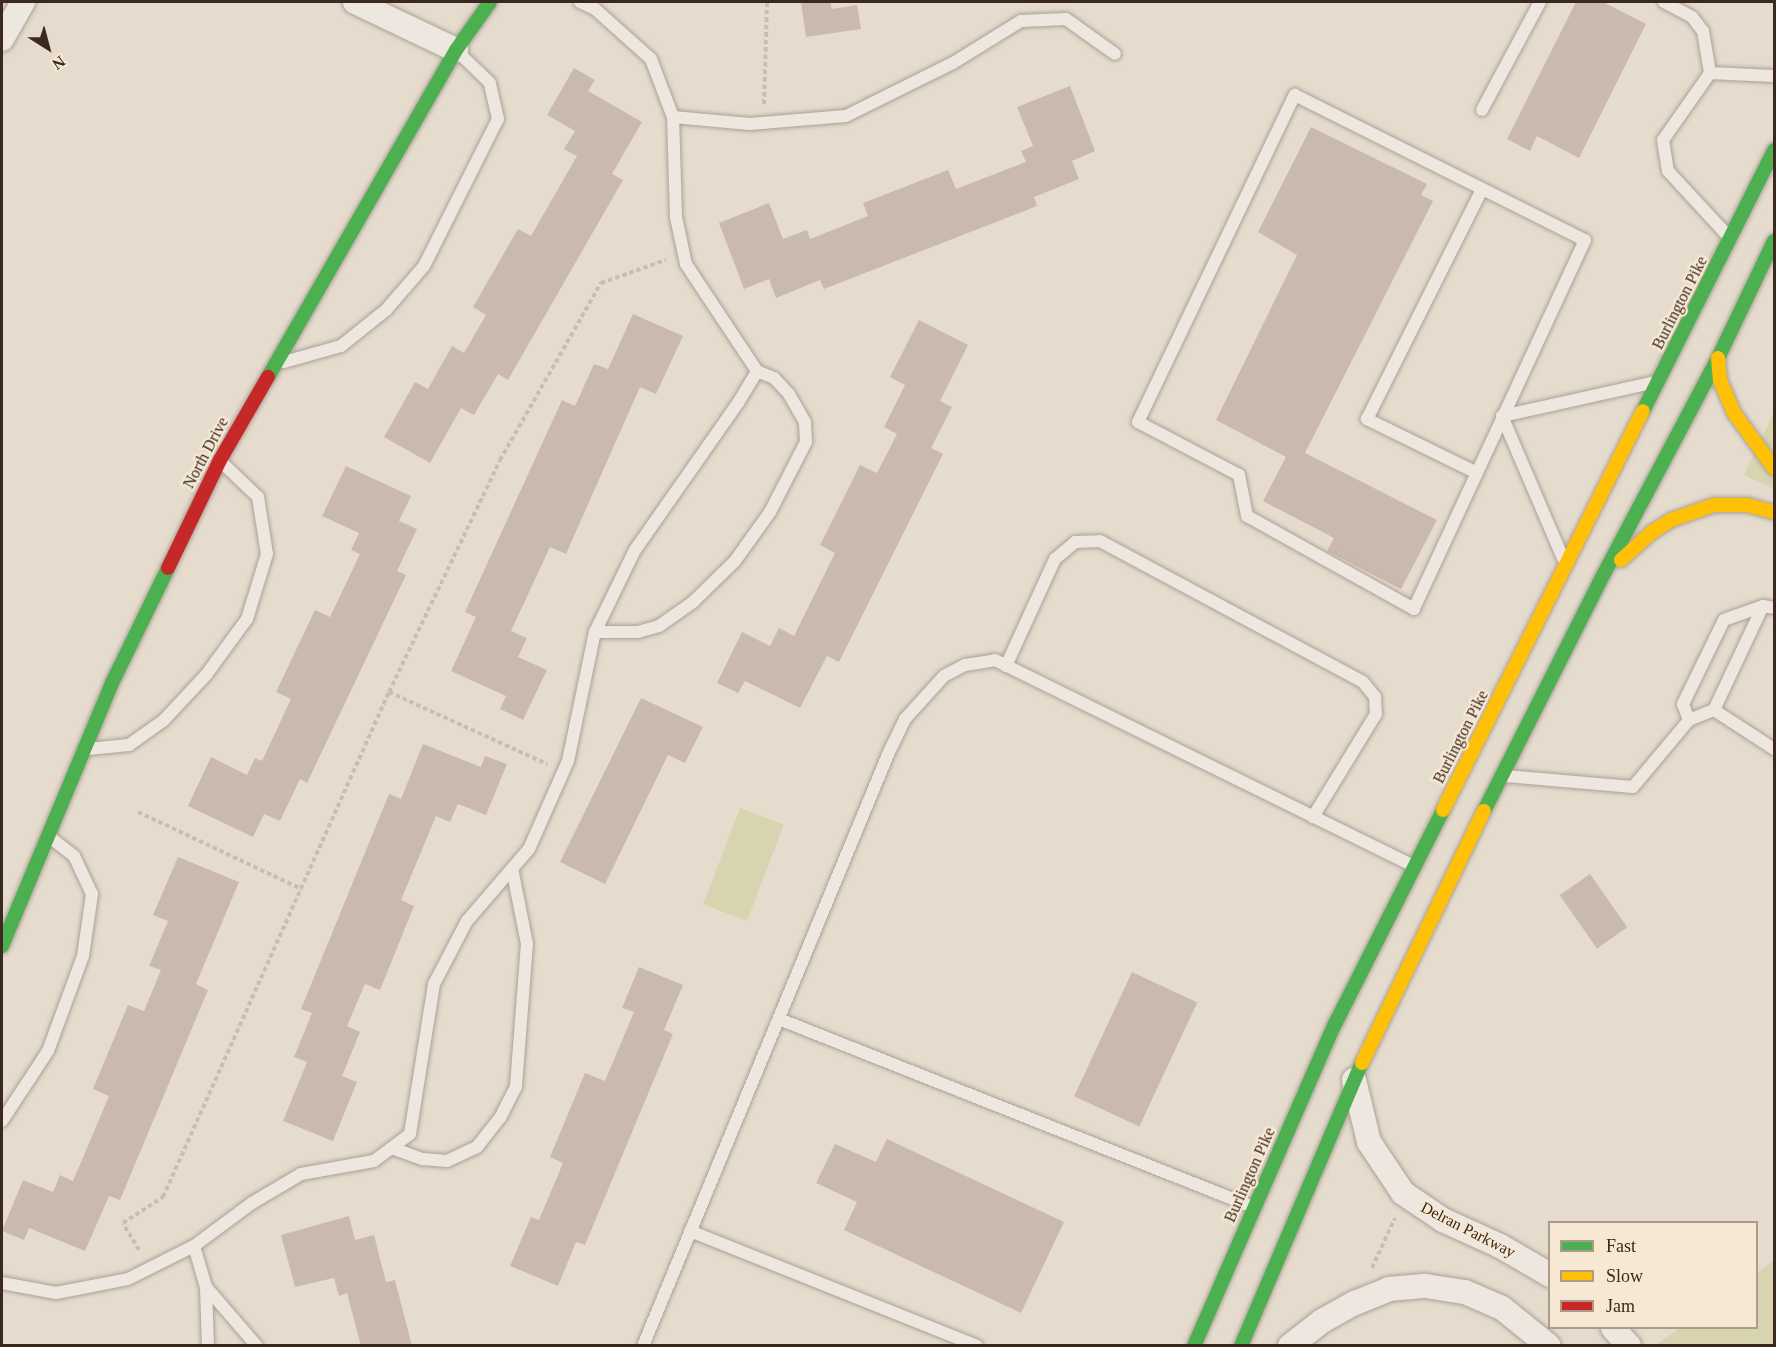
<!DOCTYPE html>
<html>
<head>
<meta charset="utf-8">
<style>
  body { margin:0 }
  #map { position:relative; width:1776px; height:1347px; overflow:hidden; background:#e6dcce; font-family:Georgia,serif }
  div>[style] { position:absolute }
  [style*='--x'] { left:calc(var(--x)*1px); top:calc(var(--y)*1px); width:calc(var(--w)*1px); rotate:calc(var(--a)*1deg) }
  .green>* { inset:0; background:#d9d4b0; transform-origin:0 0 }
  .building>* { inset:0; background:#cab9af; transform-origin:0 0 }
  .path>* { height:4px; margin-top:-2px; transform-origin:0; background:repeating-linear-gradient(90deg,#c7beb6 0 4.5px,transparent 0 7.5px) }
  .roads { filter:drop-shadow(0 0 2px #aba197) drop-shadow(0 0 2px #aba197) }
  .lane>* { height:12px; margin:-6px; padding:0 6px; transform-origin:6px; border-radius:6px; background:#eee7df }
  .street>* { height:24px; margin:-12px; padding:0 12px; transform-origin:12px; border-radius:12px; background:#eee7df }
  .fast>* { height:14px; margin:-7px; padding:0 7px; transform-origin:7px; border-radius:7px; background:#4caf50 }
  .slow>* { height:14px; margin:-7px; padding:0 7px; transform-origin:7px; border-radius:7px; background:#ffc107 }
  .jam>* { height:14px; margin:-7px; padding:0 7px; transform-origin:7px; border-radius:7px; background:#c62828 }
  span { translate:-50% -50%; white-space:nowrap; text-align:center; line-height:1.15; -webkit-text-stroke:4.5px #f7e8d4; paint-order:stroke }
  .street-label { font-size:16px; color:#3b281e }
  .frame { position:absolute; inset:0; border:3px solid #3b281e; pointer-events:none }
  .legend { position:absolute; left:1548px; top:1221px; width:210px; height:108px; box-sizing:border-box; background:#f7e8d4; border:2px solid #ac9b8b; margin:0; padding:8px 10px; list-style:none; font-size:18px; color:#3b281e }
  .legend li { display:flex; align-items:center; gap:12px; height:30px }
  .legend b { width:30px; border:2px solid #ac9b8b }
  .north { position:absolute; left:18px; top:18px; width:60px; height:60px; -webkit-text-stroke:4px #f7e8d4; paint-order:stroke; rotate:144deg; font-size:16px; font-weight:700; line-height:24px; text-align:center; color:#3b281e }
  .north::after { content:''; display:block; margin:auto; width:21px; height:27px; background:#3b281e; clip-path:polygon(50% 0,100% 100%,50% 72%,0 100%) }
</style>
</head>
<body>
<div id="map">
  <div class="green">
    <div style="clip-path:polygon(1774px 412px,1774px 489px,1744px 475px)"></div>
    <div style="left:740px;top:808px;width:47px;height:103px;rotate:21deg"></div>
    <div style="clip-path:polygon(1774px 1260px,1774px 1345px,1655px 1345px,1680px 1328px,1756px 1328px,1757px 1273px)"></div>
  </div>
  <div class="building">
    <div style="clip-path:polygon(801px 2px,830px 2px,832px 9px,857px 5px,861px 29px,806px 37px)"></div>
    <div style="clip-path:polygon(1576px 2px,1603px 2px,1646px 24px,1579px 158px,1537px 136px,1530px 151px,1507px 139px)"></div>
    <div style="clip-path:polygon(574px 68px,595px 80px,588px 91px,642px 122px,612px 174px,623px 180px,508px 380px,498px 374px,474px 415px,461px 408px,430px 463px,384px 437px,415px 382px,428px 389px,452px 346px,464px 353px,486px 315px,473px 307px,518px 229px,531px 236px,577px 156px,564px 149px,575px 131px,547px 115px)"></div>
    <div style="clip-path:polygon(1070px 86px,1095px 151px,1072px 161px,1079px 179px,1034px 197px,1037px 206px,824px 289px,820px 280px,776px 298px,769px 279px,744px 289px,719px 223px,769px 203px,783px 239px,807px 230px,810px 239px,868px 216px,863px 203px,948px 170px,956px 189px,1026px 162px,1021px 151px,1033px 146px,1017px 107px)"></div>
    <div style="clip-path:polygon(1311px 127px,1427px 184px,1421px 195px,1433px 201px,1305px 453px,1437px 520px,1401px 589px,1327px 551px,1334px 538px,1263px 501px,1286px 457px,1216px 420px,1297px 255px,1258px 232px)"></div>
    <div style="clip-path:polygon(633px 314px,683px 336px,656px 394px,640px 387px,566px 554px,550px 547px,511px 631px,527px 638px,518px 657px,547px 670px,523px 720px,500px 709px,506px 696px,451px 671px,476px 617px,465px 612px,562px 400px,575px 406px,594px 364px,608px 369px)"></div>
    <div style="clip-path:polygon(919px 320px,968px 345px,940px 401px,952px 407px,931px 448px,943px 454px,839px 662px,827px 656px,800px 708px,745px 681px,738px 693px,717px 683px,742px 632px,770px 646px,779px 628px,794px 636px,835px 553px,820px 545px,860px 465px,877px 473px,897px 434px,884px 427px,905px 385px,890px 377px)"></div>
    <div style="clip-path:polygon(346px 466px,411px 496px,399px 521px,417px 529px,397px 571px,406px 575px,307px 783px,300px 779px,280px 821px,264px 814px,253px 837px,188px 806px,211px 757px,247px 775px,255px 758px,262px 761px,291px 699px,276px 692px,315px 610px,330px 617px,360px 554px,351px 550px,359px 533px,322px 516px)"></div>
    <div style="clip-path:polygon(641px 698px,703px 727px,685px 763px,668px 755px,605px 884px,560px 862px)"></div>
    <div style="clip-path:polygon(423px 744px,481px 767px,485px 756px,507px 764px,486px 815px,458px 804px,450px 822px,436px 816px,401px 900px,414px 906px,380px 990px,365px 984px,347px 1026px,360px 1032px,342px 1076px,357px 1082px,333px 1141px,283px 1121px,307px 1062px,294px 1057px,312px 1013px,301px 1009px,389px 794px,401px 799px)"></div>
    <div style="clip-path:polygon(178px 857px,239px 882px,196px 984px,208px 990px,120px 1200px,109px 1196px,85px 1251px,29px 1228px,24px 1240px,2px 1231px,23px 1180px,53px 1192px,60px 1175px,73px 1181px,109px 1096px,93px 1089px,128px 1005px,144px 1011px,161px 970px,149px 966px,168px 921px,153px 915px)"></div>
    <div style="left:1590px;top:874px;width:65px;height:37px;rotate:55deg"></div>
    <div style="clip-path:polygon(639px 967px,683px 985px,664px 1030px,673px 1034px,585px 1245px,576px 1242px,558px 1286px,510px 1266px,531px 1217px,539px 1220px,563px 1163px,550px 1157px,585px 1073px,605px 1081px,634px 1012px,622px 1008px)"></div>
    <div style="left:1132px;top:972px;width:72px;height:137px;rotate:25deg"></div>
    <div style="clip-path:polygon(887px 1139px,1064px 1222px,1021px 1313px,844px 1230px,857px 1202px,816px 1183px,835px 1144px,876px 1162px)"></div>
    <div style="clip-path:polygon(349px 1216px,355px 1240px,374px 1235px,386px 1282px,395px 1280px,412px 1346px,361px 1346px,347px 1293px,339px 1296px,334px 1278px,295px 1287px,281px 1235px)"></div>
  </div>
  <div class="path">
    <div style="--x:764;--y:104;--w:102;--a:-88.3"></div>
    <div style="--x:389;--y:692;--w:174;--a:24.5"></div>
    <div style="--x:138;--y:812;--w:181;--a:25.2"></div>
    <div style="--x:139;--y:1250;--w:31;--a:-121"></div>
    <div style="--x:123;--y:1223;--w:48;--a:-33"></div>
    <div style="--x:163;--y:1197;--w:553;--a:-65.89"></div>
    <div style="--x:389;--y:692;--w:257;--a:-64.4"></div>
    <div style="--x:500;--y:460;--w:204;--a:-60.3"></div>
    <div style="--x:601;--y:283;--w:69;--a:-19.5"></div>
    <div style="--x:1372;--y:1268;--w:55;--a:-65.3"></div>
  </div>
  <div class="roads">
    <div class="lane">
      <div style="--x:1664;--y:2;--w:32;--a:28"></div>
      <div style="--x:1692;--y:17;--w:18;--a:52"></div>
      <div style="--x:1703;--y:31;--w:43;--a:80.5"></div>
      <div style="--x:1710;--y:73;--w:82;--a:125"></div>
      <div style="--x:1663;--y:140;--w:31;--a:81"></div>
      <div style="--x:1668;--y:171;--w:87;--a:47.3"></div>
      <div style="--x:1710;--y:73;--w:64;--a:2.7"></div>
      <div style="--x:1295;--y:95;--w:324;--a:26.6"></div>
      <div style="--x:1585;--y:240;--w:407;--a:114.9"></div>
      <div style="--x:1414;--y:609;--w:191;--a:-150.9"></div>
      <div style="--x:1247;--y:516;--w:42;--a:-101"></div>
      <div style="--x:1239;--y:475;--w:114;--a:-152.3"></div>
      <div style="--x:1138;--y:422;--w:363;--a:-64.4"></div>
      <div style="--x:1482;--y:110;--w:123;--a:-61.8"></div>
      <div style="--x:673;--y:117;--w:77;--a:5.2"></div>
      <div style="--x:750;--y:124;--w:96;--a:-4.8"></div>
      <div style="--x:846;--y:116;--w:119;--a:-26.4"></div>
      <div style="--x:953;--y:63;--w:80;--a:-31.7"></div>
      <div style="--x:1021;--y:21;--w:45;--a:-2.5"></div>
      <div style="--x:1066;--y:19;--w:60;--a:35.5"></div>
      <div style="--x:284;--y:362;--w:59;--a:-15.7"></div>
      <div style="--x:341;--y:346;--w:58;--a:-38.7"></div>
      <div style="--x:386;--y:310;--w:58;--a:-49.2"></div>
      <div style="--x:424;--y:266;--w:165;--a:-63.3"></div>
      <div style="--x:498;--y:119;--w:37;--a:-103"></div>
      <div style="--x:490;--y:83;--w:45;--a:-135.9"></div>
      <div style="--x:1502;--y:416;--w:155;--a:66.8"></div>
      <div style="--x:1502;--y:416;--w:153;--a:-12.5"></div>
      <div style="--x:1477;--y:473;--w:123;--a:-153.9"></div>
      <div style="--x:1367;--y:419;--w:257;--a:-63.4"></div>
      <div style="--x:595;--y:632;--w:43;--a:0"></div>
      <div style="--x:638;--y:632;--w:22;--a:-16"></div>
      <div style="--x:659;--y:626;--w:42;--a:-35.2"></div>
      <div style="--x:693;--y:602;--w:59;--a:-44.3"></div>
      <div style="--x:735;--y:561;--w:60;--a:-54.5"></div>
      <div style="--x:770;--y:512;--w:79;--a:-62.8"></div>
      <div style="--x:806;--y:442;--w:20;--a:-93"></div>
      <div style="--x:805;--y:422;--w:32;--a:-120"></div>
      <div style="--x:789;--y:394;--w:22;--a:-133"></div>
      <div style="--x:774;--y:378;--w:18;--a:-158"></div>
      <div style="--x:1006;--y:666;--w:118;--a:-65.4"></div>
      <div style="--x:1055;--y:559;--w:26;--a:-40"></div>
      <div style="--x:1075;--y:542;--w:25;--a:-2"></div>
      <div style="--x:1100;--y:541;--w:298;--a:28.2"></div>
      <div style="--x:1363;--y:682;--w:19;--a:51"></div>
      <div style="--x:1375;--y:697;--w:17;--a:87"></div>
      <div style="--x:1376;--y:714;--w:121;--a:121.5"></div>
      <div style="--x:1714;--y:710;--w:72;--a:33"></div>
      <div style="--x:1689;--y:720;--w:17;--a:-111"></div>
      <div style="--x:1683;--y:704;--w:93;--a:-64"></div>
      <div style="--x:1724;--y:620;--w:41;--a:-19.7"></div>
      <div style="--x:88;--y:749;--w:41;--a:-5.6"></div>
      <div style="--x:129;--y:745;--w:43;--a:-35.5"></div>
      <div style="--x:164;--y:720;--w:62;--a:-47"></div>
      <div style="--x:206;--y:675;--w:69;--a:-53.8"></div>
      <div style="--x:247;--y:619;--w:68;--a:-72.9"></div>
      <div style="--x:267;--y:554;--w:58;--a:-99"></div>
      <div style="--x:258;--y:497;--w:52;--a:-136.5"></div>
      <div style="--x:1506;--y:776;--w:127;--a:5"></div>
      <div style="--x:1633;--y:787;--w:87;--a:-50.1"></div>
      <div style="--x:1689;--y:720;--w:27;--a:-22"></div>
      <div style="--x:1714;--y:710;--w:115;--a:-64.8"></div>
      <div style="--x:1763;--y:606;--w:11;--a:10"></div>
      <div style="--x:779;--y:1019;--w:510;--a:21.63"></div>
      <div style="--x:2;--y:1121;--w:84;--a:-56.7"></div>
      <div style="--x:48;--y:1051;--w:101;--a:-69.8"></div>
      <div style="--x:83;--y:956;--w:63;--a:-81.7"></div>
      <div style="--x:92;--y:894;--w:42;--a:-115.3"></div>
      <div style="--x:74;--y:856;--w:31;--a:-142"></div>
      <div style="--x:392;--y:1148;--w:33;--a:20"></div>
      <div style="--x:423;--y:1159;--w:24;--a:5"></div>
      <div style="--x:447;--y:1161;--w:33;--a:-25"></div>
      <div style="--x:477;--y:1147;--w:37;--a:-52"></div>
      <div style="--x:500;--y:1118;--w:36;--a:-63"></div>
      <div style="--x:516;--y:1086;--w:142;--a:-85.6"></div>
      <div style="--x:527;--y:944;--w:77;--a:-101.2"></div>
      <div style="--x:690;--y:1231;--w:309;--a:21.8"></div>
      <div style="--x:194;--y:1246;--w:43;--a:73.7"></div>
      <div style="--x:206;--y:1287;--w:59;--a:88.1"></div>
      <div style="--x:2;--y:1283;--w:55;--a:10.5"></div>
      <div style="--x:56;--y:1293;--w:73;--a:-11"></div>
      <div style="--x:128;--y:1279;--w:74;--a:-26.6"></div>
      <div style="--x:194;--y:1246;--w:72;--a:-36.6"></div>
      <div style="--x:252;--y:1203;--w:57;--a:-30.6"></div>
      <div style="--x:301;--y:1174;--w:74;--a:-10.1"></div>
      <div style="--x:374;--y:1161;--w:45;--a:-36.9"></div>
      <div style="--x:410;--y:1134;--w:152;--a:-80.9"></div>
      <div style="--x:434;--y:984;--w:71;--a:-62.4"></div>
      <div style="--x:467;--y:921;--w:95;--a:-49.3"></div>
      <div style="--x:529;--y:849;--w:96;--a:-66.1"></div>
      <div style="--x:568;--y:761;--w:132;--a:-78.2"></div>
      <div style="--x:595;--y:632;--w:91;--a:-64"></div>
      <div style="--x:635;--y:550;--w:179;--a:-55"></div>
      <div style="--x:738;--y:403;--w:37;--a:-59"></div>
      <div style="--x:757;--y:371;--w:128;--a:-123.6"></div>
      <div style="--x:686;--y:264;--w:48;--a:-102"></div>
      <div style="--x:676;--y:217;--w:100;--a:-91.7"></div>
      <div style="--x:673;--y:117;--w:62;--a:-110.8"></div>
      <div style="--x:651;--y:59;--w:75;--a:-138.2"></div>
      <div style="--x:595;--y:9;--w:17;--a:-155"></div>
      <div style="--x:206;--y:1287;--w:78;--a:49.2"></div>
      <div style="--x:643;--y:1346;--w:643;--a:-67.5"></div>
      <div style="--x:889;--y:752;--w:37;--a:-64"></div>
      <div style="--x:905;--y:719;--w:58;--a:-47.8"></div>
      <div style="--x:944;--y:676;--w:24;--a:-28"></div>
      <div style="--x:965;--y:665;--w:30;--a:-9"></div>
      <div style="--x:995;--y:660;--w:466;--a:26.2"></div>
    </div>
    <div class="street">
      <div style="--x:355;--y:2;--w:112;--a:25.4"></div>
      <div style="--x:2;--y:39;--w:43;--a:-60.4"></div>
      <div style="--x:1354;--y:1080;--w:64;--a:76.4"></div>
      <div style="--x:1369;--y:1142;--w:61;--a:56.3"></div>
      <div style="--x:1403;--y:1193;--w:48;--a:34"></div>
      <div style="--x:1443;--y:1220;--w:63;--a:24.5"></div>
      <div style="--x:1500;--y:1246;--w:58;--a:30.1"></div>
      <div style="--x:1613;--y:1328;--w:24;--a:48"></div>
      <div style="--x:1290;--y:1346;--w:41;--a:-38"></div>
      <div style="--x:1322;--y:1321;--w:38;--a:-29"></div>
      <div style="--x:1355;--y:1303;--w:37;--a:-22"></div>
      <div style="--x:1389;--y:1289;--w:37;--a:-5"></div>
      <div style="--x:1426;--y:1286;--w:39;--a:9"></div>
      <div style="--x:1465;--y:1292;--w:40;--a:23.4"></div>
      <div style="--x:1502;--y:1308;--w:60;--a:39"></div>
    </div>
    <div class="fast">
      <div style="--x:268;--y:377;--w:377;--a:-60.1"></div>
      <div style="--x:456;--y:50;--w:59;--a:-54.7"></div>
      <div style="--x:1643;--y:411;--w:292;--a:-63.3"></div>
      <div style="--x:1484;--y:811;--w:255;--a:-63.2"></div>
      <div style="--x:1599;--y:583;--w:255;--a:-62.1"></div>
      <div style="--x:1718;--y:358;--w:130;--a:-64.4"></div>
      <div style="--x:2;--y:946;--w:285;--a:-67.3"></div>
      <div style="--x:112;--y:683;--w:128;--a:-64"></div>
      <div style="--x:1194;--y:1346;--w:352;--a:-66.4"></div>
      <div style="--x:1335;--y:1024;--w:240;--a:-63.2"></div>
      <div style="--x:1241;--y:1346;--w:308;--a:-66.9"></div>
    </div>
    <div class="slow">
      <div style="--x:1718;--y:358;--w:22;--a:85"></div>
      <div style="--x:1720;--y:380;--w:36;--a:67"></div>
      <div style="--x:1734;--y:413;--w:68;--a:54"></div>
      <div style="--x:1621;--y:560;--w:42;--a:-42.1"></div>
      <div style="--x:1652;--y:532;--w:22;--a:-32"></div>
      <div style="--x:1671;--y:520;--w:46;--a:-19.2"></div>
      <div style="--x:1714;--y:505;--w:33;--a:0"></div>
      <div style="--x:1747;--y:505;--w:28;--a:15"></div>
      <div style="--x:1443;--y:810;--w:446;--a:-63.4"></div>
      <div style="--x:1362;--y:1063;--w:280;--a:-64.2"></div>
    </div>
    <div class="jam">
      <div style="--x:168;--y:568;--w:120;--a:-64.3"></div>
      <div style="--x:220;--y:460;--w:96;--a:-60"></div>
    </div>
  </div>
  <div class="street-label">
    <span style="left:1680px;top:303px;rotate:-63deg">Burlington Pike</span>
    <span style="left:206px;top:453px;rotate:-62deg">North Drive</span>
    <span style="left:1461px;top:737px;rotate:-63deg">Burlington Pike</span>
    <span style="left:1250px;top:1175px;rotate:-66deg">Burlington Pike</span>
    <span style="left:1468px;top:1230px;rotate:27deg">Delran Parkway</span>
  </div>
  <div class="frame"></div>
  <ul class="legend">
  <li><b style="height:8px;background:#4caf50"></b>Fast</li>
  <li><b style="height:8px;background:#ffc107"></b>Slow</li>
  <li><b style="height:8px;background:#c62828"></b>Jam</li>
  </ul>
  <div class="north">N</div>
</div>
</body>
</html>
